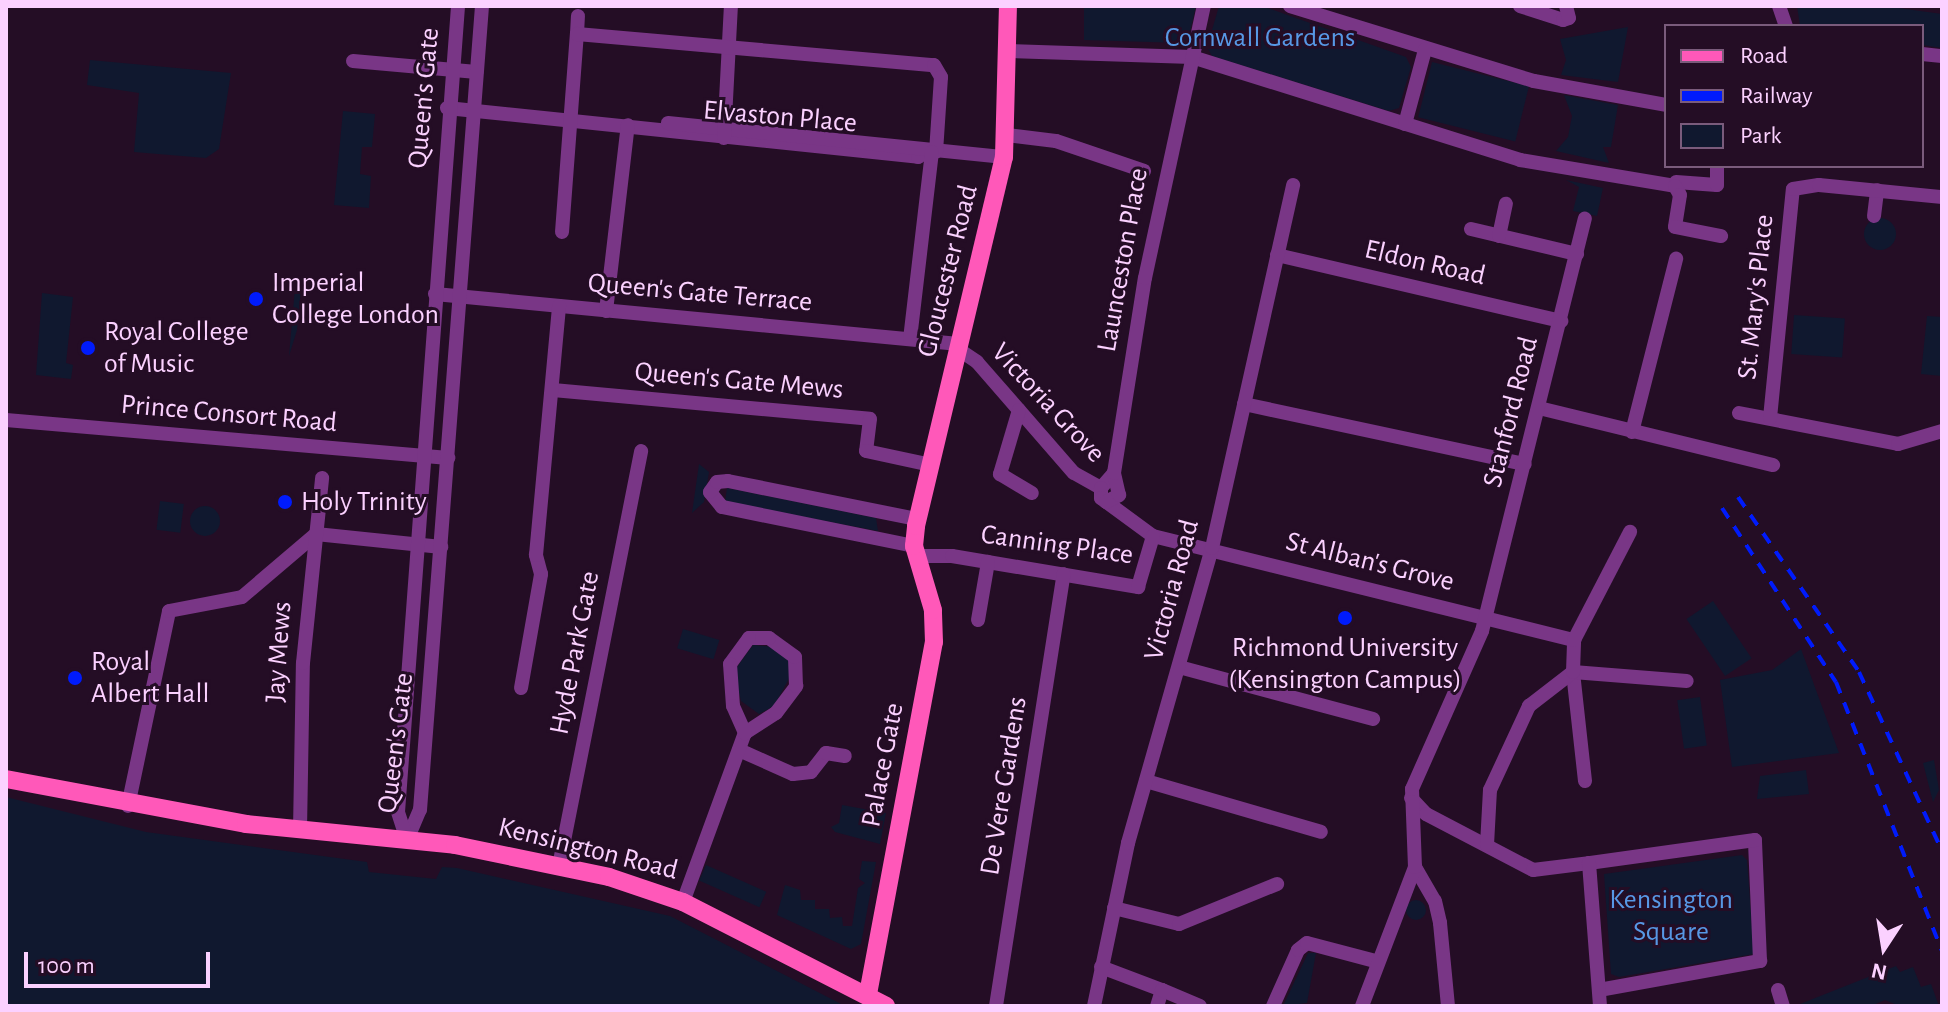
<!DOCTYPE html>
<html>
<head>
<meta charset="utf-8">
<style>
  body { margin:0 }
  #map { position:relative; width:1948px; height:1012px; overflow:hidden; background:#240d25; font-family:"Alegreya Sans",sans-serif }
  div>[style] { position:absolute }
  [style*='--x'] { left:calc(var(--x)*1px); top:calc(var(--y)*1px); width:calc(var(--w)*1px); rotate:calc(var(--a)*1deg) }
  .green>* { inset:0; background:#10182f; transform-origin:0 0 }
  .round { border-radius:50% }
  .minor>* { height:14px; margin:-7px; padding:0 7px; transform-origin:7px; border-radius:7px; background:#793686 }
  .major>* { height:18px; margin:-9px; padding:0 9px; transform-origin:9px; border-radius:9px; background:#ff58b9 }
  .rail>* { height:4px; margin-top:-2px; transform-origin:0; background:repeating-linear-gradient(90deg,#001bfc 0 12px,transparent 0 22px) }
  .dots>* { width:22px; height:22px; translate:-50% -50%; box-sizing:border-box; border:4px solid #240d25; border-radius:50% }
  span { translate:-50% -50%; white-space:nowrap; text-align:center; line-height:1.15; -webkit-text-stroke:6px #240d25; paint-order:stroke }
  .park-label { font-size:28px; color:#5798e5 }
  .street-label { font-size:28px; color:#fbd1ff }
  .poi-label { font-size:28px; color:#fbd1ff }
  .left { translate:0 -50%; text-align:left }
  .frame { position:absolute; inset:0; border:8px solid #fbd1ff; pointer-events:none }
  .legend { position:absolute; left:1664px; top:24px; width:260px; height:144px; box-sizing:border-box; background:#240d25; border:2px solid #7a5b7c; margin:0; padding:10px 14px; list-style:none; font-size:24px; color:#fbd1ff }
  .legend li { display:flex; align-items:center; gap:16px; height:40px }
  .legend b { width:40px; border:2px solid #7a5b7c }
  .north { position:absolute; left:1844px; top:908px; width:80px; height:80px; -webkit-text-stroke:6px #240d25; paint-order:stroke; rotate:192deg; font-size:22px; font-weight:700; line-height:32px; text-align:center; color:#fbd1ff }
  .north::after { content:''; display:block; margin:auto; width:28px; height:36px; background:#fbd1ff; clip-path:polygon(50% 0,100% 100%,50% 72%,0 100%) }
  .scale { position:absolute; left:24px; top:952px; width:186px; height:36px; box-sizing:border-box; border:4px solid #fbd1ff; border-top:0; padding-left:10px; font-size:24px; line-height:28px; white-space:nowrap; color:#fbd1ff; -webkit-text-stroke:6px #240d25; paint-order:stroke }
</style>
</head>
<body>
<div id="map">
  <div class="green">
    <div style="clip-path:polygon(1084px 6px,1196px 6px,1188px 40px,1182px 43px,1084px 40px)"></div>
    <div style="clip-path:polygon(1219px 6px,1262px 6px,1406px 57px,1411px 67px,1399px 108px,1389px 111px,1212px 56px,1207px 47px)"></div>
    <div style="clip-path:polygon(1797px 6px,1884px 6px,1942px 14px,1942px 48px,1922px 45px,1922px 26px,1800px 26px)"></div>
    <div style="clip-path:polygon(1628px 27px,1618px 82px,1561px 75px,1566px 60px,1560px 39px)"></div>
    <div style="clip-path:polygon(90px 60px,231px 73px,219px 149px,206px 158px,134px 152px,139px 93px,87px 85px)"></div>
    <div style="left:1432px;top:62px;width:100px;height:57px;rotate:14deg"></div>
    <div style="clip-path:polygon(1564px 95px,1618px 105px,1611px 147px,1603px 147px,1609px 163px,1556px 151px,1568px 137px,1572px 116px)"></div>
    <div style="clip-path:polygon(343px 111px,375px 114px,372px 147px,362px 147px,360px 174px,371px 176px,369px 208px,334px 205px)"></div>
    <div style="clip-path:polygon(1566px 180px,1603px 188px,1597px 216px,1573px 211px,1579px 187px)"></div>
    <div class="round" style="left:1864px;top:218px;width:32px;height:32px"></div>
    <div style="clip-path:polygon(295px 288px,301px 289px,297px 330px,289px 356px)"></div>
    <div style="clip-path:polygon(42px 293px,73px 297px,66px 363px,73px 365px,71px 379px,36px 375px)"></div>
    <div style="left:1794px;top:315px;width:51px;height:39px;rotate:4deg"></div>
    <div style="clip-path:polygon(1927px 316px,1942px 317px,1942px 376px,1921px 374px)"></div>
    <div style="clip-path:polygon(699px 464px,709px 472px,704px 502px,692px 513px)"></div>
    <div style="clip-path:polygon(727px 488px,876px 518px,878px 531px,725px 502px)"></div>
    <div style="left:160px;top:501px;width:24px;height:29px;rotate:7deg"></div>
    <div class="round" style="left:190px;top:506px;width:30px;height:30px"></div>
    <div style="left:1713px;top:601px;width:69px;height:32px;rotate:56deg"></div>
    <div style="left:683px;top:629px;width:38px;height:20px;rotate:17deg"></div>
    <div style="clip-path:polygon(753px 645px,774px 647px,788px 657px,791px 675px,774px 706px,759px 714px,741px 701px,734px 671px)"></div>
    <div style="clip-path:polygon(1801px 649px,1839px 753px,1732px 767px,1720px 680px,1772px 670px)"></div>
    <div style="left:1700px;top:697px;width:49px;height:23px;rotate:82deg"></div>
    <div style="clip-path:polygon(1934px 760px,1939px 790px,1933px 802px,1923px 763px)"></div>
    <div style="clip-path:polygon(1806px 770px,1809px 794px,1757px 799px,1760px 776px)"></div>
    <div style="clip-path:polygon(6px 797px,146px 832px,367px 862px,369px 872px,436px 879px,442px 867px,457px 868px,670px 916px,845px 1006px,6px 1006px)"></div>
    <div style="clip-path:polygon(842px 805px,886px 813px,880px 844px,835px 832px,831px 827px,839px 823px)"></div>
    <div style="clip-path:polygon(1742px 855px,1747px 860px,1754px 954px,1619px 977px,1611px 974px,1604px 874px)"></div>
    <div style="clip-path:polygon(862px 861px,876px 862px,861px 944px,851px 949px,777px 915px,785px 885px,800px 890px,801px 900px,815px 900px,815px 909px,829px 909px,830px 918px,842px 917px,843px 926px,852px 926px,858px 888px,865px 883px,859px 879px)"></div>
    <div style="left:706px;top:865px;width:66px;height:17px;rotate:24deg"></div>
    <div class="round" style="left:1406px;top:900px;width:20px;height:20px"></div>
    <div style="clip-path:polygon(1308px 953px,1316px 953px,1307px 1003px,1283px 1006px)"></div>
    <div style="clip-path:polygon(1896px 966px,1900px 972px,1913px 967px,1921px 987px,1931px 984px,1939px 1006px,1897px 1005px,1885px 1000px,1871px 1006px,1795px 1006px)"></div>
  </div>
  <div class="minor">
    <div style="--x:1290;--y:6;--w:255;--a:17.1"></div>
    <div style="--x:1534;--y:81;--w:134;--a:10.3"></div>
    <div style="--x:1520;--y:6;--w:45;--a:18"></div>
    <div style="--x:1563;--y:20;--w:6;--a:-18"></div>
    <div style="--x:1569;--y:18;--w:12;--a:-104"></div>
    <div style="--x:1779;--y:6;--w:21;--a:71"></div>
    <div style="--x:577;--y:34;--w:18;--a:-87"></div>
    <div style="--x:1008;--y:51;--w:184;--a:1.9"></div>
    <div style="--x:1192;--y:57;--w:344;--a:17.4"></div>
    <div style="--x:1520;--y:160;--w:157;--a:9.5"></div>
    <div style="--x:1922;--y:54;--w:20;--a:6"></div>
    <div style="--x:353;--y:61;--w:124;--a:5.1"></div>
    <div style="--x:447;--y:108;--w:474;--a:5.9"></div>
    <div style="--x:918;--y:157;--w:11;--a:-34"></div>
    <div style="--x:668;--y:123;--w:338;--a:5.8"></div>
    <div style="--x:1405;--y:124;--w:77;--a:-74.9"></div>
    <div style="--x:1007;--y:135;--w:49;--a:7"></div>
    <div style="--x:1056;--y:141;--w:93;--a:18.8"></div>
    <div style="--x:724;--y:138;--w:132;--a:-87"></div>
    <div style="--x:1676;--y:182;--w:41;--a:4.2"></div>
    <div style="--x:1717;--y:185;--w:19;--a:-90"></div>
    <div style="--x:1675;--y:186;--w:10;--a:61"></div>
    <div style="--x:1680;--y:195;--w:32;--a:99"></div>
    <div style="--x:1675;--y:227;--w:47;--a:11.1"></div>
    <div style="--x:1874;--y:216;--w:26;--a:-83"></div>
    <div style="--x:1471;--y:229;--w:109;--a:13.3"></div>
    <div style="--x:562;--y:232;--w:199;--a:-85.7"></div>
    <div style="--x:577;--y:34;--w:358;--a:5"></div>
    <div style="--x:934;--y:65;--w:14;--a:60"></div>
    <div style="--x:941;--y:77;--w:75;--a:93.8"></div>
    <div style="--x:1499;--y:236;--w:33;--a:-78"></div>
    <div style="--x:1277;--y:255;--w:292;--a:13.1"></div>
    <div style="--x:435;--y:294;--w:526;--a:5.45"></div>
    <div style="--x:606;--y:311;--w:187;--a:-83.3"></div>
    <div style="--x:910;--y:339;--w:188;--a:-83.3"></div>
    <div style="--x:958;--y:349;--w:23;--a:34"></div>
    <div style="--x:977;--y:362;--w:147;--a:48.9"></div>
    <div style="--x:1074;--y:473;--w:31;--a:29"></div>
    <div style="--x:553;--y:390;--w:318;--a:5.2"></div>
    <div style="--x:870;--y:419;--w:32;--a:97"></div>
    <div style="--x:866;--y:451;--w:66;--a:12.2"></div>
    <div style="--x:1244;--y:404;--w:287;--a:12.1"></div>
    <div style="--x:1539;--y:408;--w:241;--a:13.7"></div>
    <div style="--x:1019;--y:410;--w:67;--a:106.5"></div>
    <div style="--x:1000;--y:474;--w:37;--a:31"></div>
    <div style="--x:1739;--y:413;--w:162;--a:11"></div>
    <div style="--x:1898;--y:444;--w:46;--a:-16.5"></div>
    <div style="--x:1770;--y:418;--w:230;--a:-84.3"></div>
    <div style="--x:1793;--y:189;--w:26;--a:-9"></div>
    <div style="--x:1819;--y:185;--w:124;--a:5.6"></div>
    <div style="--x:6;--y:420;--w:444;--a:4.9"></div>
    <div style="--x:1632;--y:432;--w:179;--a:-75.7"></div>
    <div style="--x:1114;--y:473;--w:20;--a:131"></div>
    <div style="--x:1101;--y:488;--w:10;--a:90"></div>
    <div style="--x:1101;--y:498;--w:64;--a:36.2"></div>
    <div style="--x:1153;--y:536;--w:434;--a:13.9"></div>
    <div style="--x:1106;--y:502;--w:15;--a:-28"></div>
    <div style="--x:1119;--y:495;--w:23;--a:-103"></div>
    <div style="--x:1114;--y:473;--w:197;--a:-81"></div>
    <div style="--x:1145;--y:278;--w:278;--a:-77.8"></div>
    <div style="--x:316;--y:534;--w:126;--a:5.9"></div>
    <div style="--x:914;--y:546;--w:196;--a:-168.5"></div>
    <div style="--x:722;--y:507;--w:19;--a:-129"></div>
    <div style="--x:710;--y:492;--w:12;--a:-55"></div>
    <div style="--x:717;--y:482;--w:11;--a:-5"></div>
    <div style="--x:728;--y:481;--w:193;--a:11.4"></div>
    <div style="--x:916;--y:556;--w:36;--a:0"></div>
    <div style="--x:952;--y:556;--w:189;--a:9.5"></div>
    <div style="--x:1138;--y:587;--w:53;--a:-73.6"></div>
    <div style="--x:978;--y:620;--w:59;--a:-80.2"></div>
    <div style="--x:1179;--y:667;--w:201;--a:15"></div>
    <div style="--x:521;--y:688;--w:116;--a:-80"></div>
    <div style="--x:541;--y:574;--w:20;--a:-105"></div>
    <div style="--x:536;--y:555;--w:250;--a:-84.7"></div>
    <div style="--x:739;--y:750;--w:59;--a:24"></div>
    <div style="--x:793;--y:774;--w:18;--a:-6"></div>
    <div style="--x:811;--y:772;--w:24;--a:-52"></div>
    <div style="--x:826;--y:753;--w:19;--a:9"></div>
    <div style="--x:1146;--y:781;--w:182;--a:16.2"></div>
    <div style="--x:1585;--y:781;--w:110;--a:-96.3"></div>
    <div style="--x:1573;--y:672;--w:114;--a:4.5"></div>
    <div style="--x:1411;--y:798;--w:22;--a:47"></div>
    <div style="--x:1426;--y:814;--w:121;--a:27.6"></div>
    <div style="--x:1533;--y:870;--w:56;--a:-7.1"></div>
    <div style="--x:128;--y:806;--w:199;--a:-78.1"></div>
    <div style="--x:169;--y:611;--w:74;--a:-10.9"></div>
    <div style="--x:242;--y:597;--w:97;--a:-40.4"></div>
    <div style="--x:300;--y:830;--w:167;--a:-89"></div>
    <div style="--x:303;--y:663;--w:186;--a:-84.1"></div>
    <div style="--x:407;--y:840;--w:33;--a:-67"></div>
    <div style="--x:420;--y:810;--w:806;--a:-85.59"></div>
    <div style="--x:407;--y:840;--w:29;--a:-108"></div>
    <div style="--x:398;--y:812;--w:808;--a:-85.74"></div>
    <div style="--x:1487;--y:845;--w:55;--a:-86.9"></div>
    <div style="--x:1490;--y:790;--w:93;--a:-65.1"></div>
    <div style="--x:1529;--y:706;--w:56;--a:-37.7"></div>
    <div style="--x:1573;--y:672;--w:32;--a:-88"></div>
    <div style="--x:1574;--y:640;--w:122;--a:-62.6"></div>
    <div style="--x:559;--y:866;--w:423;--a:-78.8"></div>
    <div style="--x:1415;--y:867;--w:39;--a:60"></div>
    <div style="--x:1435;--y:901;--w:23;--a:77"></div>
    <div style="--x:1440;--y:923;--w:83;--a:84.5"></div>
    <div style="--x:683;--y:902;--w:180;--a:-69.9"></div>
    <div style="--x:745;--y:733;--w:37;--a:-33"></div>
    <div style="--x:776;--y:713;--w:34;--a:-53"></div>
    <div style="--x:796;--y:686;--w:29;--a:-92"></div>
    <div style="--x:795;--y:657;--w:32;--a:-144"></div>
    <div style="--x:769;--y:638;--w:20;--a:180"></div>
    <div style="--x:749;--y:638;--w:32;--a:126"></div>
    <div style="--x:730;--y:664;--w:42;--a:85.9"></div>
    <div style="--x:733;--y:706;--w:30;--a:66"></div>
    <div style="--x:1114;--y:908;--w:67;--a:13.8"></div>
    <div style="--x:1179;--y:924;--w:106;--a:-22.2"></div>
    <div style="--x:1101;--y:967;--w:65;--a:20.7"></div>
    <div style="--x:1162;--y:990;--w:17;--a:107"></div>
    <div style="--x:1162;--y:990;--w:41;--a:22.8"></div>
    <div style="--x:1599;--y:990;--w:164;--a:-10.2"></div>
    <div style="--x:1760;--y:961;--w:121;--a:-92.4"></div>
    <div style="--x:1755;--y:840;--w:168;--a:172.1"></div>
    <div style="--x:1589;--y:863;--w:143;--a:85.6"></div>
    <div style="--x:1778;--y:990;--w:17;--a:73"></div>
    <div style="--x:996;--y:1006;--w:437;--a:-81.1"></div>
    <div style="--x:1094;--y:1006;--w:167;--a:-78.2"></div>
    <div style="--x:1128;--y:843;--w:307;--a:-74.1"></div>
    <div style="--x:1212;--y:548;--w:372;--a:-77.4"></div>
    <div style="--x:1273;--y:1006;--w:61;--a:-65.9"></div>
    <div style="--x:1298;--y:950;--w:11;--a:-38"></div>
    <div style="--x:1307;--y:943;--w:70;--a:14.8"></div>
    <div style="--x:1362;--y:1006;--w:149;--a:-69.1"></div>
    <div style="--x:1415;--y:867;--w:78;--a:-92.2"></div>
    <div style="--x:1412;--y:789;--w:173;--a:-66.1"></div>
    <div style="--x:1482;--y:631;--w:425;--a:-76"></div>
  </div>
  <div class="major">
    <div style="--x:6;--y:779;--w:244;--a:10.6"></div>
    <div style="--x:246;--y:824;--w:210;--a:5.7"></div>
    <div style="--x:455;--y:845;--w:157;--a:11.7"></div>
    <div style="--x:609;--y:877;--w:78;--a:18.7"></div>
    <div style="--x:683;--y:902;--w:228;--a:27.1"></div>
    <div style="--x:868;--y:994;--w:358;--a:-79.4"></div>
    <div style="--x:934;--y:642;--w:32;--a:-92"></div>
    <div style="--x:933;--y:610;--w:67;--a:-106.5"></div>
    <div style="--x:914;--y:546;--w:20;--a:-84"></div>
    <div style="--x:916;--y:526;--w:379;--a:-76.6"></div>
    <div style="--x:1004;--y:157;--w:151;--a:-88.5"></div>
  </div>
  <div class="rail">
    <div style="--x:1738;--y:497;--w:213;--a:55.3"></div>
    <div style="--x:1859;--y:672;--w:197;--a:65.1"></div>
    <div style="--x:1722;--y:508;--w:208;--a:56.8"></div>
    <div style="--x:1836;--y:682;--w:289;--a:68.5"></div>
  </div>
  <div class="dots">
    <div style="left:256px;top:299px;background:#001bfc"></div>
    <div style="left:88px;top:348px;background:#001bfc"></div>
    <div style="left:285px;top:502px;background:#001bfc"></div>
    <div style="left:1345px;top:618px;background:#001bfc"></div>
    <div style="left:75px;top:678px;background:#001bfc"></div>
  </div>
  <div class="park-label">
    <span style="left:1260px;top:38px">Cornwall Gardens</span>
    <span style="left:1671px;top:916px">Kensington<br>Square</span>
  </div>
  <div class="street-label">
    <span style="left:424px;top:98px;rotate:-85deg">Queen's Gate</span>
    <span style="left:780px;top:117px;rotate:5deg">Elvaston Place</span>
    <span style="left:1123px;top:260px;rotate:-80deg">Launceston Place</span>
    <span style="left:1425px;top:263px;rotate:13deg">Eldon Road</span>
    <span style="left:948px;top:271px;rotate:-76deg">Gloucester Road</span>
    <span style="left:700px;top:293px;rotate:5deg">Queen's Gate Terrace</span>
    <span style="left:1756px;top:297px;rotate:-84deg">St. Mary's Place</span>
    <span style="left:739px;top:381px;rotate:5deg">Queen's Gate Mews</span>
    <span style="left:1048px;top:403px;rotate:47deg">Victoria Grove</span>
    <span style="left:1511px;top:412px;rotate:-76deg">Stanford Road</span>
    <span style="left:229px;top:414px;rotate:5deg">Prince Consort Road</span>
    <span style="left:1057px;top:545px;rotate:8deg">Canning Place</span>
    <span style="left:1370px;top:562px;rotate:14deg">St Alban's Grove</span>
    <span style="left:1172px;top:590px;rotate:-75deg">Victoria Road</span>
    <span style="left:279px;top:652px;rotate:-86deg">Jay Mews</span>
    <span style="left:575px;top:653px;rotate:-79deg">Hyde Park Gate</span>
    <span style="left:396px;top:743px;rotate:-83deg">Queen's Gate</span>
    <span style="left:883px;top:765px;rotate:-79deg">Palace Gate</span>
    <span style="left:1004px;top:786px;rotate:-81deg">De Vere Gardens</span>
    <span style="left:588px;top:849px;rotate:14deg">Kensington Road</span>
  </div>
  <div class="poi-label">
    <span class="left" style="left:272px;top:299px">Imperial<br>College London</span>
    <span class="left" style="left:104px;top:348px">Royal College<br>of Music</span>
    <span class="left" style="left:301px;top:502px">Holy Trinity</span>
    <span style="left:1345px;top:664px">Richmond University<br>(Kensington Campus)</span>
    <span class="left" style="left:91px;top:678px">Royal<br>Albert Hall</span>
  </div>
  <div class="frame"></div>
  <ul class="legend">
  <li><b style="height:10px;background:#ff58b9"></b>Road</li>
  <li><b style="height:10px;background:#001bfc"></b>Railway</li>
  <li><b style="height:22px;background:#10182f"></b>Park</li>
  </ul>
  <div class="north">N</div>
  <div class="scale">100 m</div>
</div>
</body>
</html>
